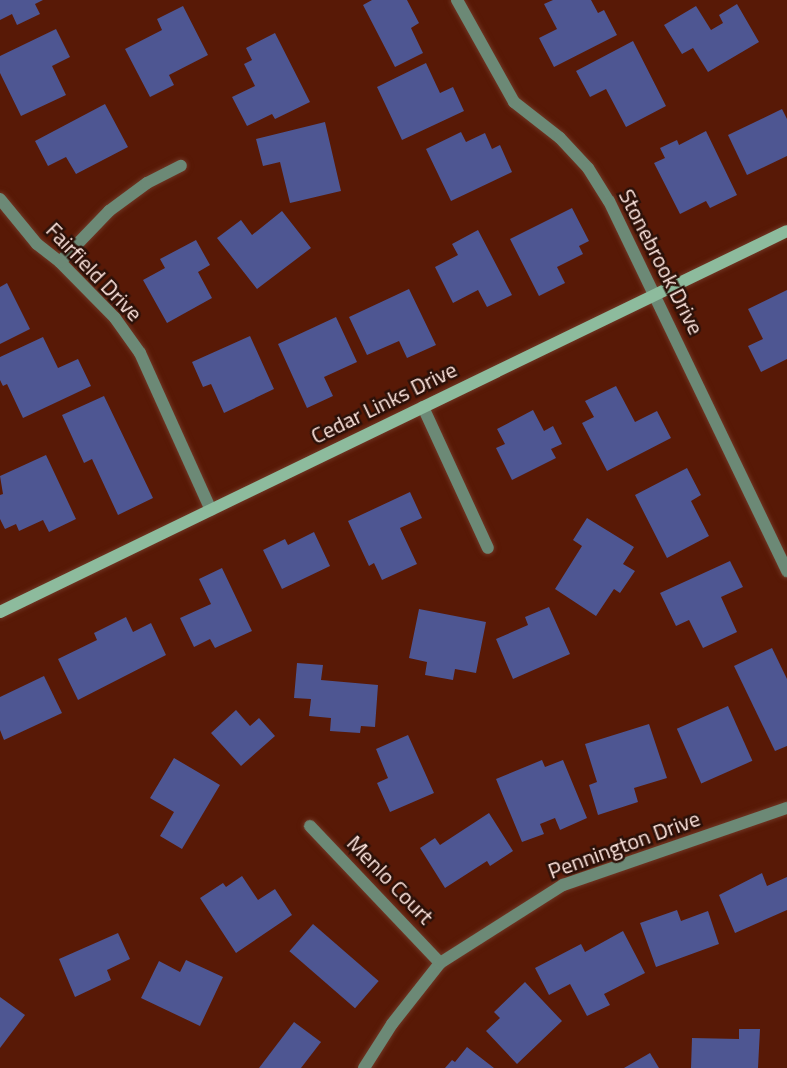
<!DOCTYPE html>
<html>
<head>
<meta charset="utf-8">
<style>
  body { margin:0 }
  #map { position:relative; width:787px; height:1068px; overflow:hidden; background:#581906; font-family:"Titillium Web",sans-serif }
  div>[style] { position:absolute }
  [style*='--x'] { left:calc(var(--x)*1px); top:calc(var(--y)*1px); width:calc(var(--w)*1px); rotate:calc(var(--a)*1deg) }
  .building>* { inset:0; background:#4e5692; transform-origin:0 0 }
  .roads { filter:drop-shadow(0 0 2px #6f3624) drop-shadow(0 0 2px #6f3624) }
  .street>* { height:12px; margin:-6px; padding:0 6px; transform-origin:6px; border-radius:6px; background:#6c8976 }
  .secondary>* { height:12px; margin:-6px; padding:0 6px; transform-origin:6px; border-radius:6px; background:#8dbb9d }
  span { translate:-50% -50%; white-space:nowrap; text-align:center; line-height:1.15; -webkit-text-stroke:5px #2b1008; paint-order:stroke }
  .street-label { font-size:22px; color:#ffe6df }
</style>
</head>
<body>
<div id="map">
  <div class="building">
    <div style="clip-path:polygon(0 0,43px 0,35px 4px,40px 14px,17px 25px,12px 14px,0 20px)"></div>
    <div style="clip-path:polygon(372px 0,407px 0,419px 23px,411px 28px,423px 53px,395px 67px,363px 5px)"></div>
    <div style="clip-path:polygon(553px 0,591px 0,598px 13px,604px 10px,617px 35px,554px 67px,539px 38px,557px 29px,544px 4px)"></div>
    <div style="clip-path:polygon(737px 4px,759px 42px,708px 72px,693px 48px,682px 54px,664px 25px,696px 6px,711px 30px,723px 23px,719px 15px)"></div>
    <div style="clip-path:polygon(183px 6px,208px 55px,169px 75px,174px 85px,150px 97px,125px 49px,162px 30px,157px 19px)"></div>
    <div style="clip-path:polygon(56px 29px,70px 57px,52px 66px,66px 95px,21px 116px,0 73px,0 56px)"></div>
    <div style="clip-path:polygon(275px 33px,310px 102px,275px 119px,272px 114px,247px 126px,232px 97px,255px 86px,244px 64px,252px 60px,246px 48px)"></div>
    <div style="clip-path:polygon(633px 41px,666px 106px,626px 127px,606px 89px,590px 97px,576px 71px)"></div>
    <div style="clip-path:polygon(426px 63px,440px 93px,453px 87px,464px 111px,402px 140px,377px 87px)"></div>
    <div style="clip-path:polygon(105px 104px,128px 147px,76px 174px,66px 157px,48px 166px,35px 141px)"></div>
    <div style="clip-path:polygon(782px 109px,787px 119px,787px 156px,747px 175px,728px 135px)"></div>
    <div style="clip-path:polygon(325px 122px,341px 191px,290px 203px,280px 162px,263px 166px,256px 139px)"></div>
    <div style="clip-path:polygon(706px 131px,737px 195px,710px 208px,706px 201px,680px 214px,654px 163px,665px 158px,660px 148px,677px 140px,679px 145px)"></div>
    <div style="clip-path:polygon(461px 132px,466px 142px,485px 133px,492px 149px,500px 145px,512px 172px,451px 201px,426px 149px)"></div>
    <div style="clip-path:polygon(572px 208px,589px 241px,579px 246px,583px 254px,557px 267px,565px 283px,539px 296px,510px 239px)"></div>
    <div style="clip-path:polygon(282px 211px,311px 248px,257px 289px,217px 238px,241px 220px,252px 235px)"></div>
    <div style="clip-path:polygon(478px 230px,512px 295px,487px 307px,478px 290px,453px 303px,435px 267px,458px 255px,452px 244px)"></div>
    <div style="clip-path:polygon(196px 240px,210px 265px,198px 272px,212px 298px,167px 323px,143px 280px,165px 268px,160px 259px)"></div>
    <div style="clip-path:polygon(7px 283px,30px 329px,0 344px,0 287px)"></div>
    <div style="clip-path:polygon(409px 289px,436px 345px,407px 358px,399px 341px,367px 355px,349px 317px)"></div>
    <div style="clip-path:polygon(787px 290px,787px 359px,761px 372px,748px 346px,763px 339px,748px 309px)"></div>
    <div style="clip-path:polygon(336px 317px,357px 362px,324px 377px,333px 396px,307px 408px,278px 344px)"></div>
    <div style="clip-path:polygon(250px 336px,274px 389px,224px 413px,211px 384px,203px 387px,192px 362px)"></div>
    <div style="clip-path:polygon(43px 337px,58px 368px,78px 359px,91px 386px,23px 418px,7px 384px,3px 386px,0 380px,0 357px)"></div>
    <div style="clip-path:polygon(616px 386px,635px 422px,657px 411px,671px 438px,607px 471px,582px 423px,594px 417px,585px 401px)"></div>
    <div style="clip-path:polygon(104px 396px,153px 498px,118px 515px,92px 459px,84px 463px,62px 415px)"></div>
    <div style="clip-path:polygon(533px 410px,544px 431px,553px 426px,562px 444px,551px 449px,556px 458px,512px 480px,496px 448px,505px 444px,497px 429px)"></div>
    <div style="clip-path:polygon(46px 455px,76px 519px,49px 532px,43px 520px,19px 531px,16px 524px,5px 529px,0 519px,0 495px,3px 494px,0 476px)"></div>
    <div style="clip-path:polygon(687px 468px,701px 495px,691px 501px,709px 536px,667px 558px,635px 495px)"></div>
    <div style="clip-path:polygon(410px 492px,422px 518px,400px 528px,417px 564px,382px 580px,374px 563px,369px 566px,348px 521px)"></div>
    <div style="clip-path:polygon(587px 518px,634px 547px,623px 564px,635px 571px,620px 593px,614px 589px,596px 616px,555px 589px,582px 546px,573px 540px)"></div>
    <div style="clip-path:polygon(314px 532px,330px 566px,282px 589px,263px 550px,285px 539px,288px 545px)"></div>
    <div style="clip-path:polygon(730px 561px,743px 587px,721px 597px,737px 632px,703px 648px,689px 620px,676px 626px,660px 593px)"></div>
    <div style="clip-path:polygon(222px 568px,252px 631px,215px 648px,210px 639px,194px 647px,180px 618px,211px 604px,199px 579px)"></div>
    <div style="clip-path:polygon(549px 607px,570px 654px,513px 679px,496px 639px,528px 625px,525px 617px)"></div>
    <div style="clip-path:polygon(419px 609px,486px 622px,476px 673px,455px 669px,453px 680px,425px 675px,427px 662px,409px 658px)"></div>
    <div style="clip-path:polygon(126px 617px,133px 632px,151px 623px,166px 655px,78px 700px,58px 659px,97px 640px,94px 633px)"></div>
    <div style="clip-path:polygon(772px 648px,787px 679px,787px 746px,775px 751px,734px 666px)"></div>
    <div style="clip-path:polygon(297px 663px,323px 665px,321px 680px,378px 685px,375px 727px,361px 726px,360px 733px,330px 731px,331px 718px,309px 716px,311px 699px,294px 698px)"></div>
    <div style="clip-path:polygon(44px 676px,62px 713px,4px 740px,0 730px,0 697px)"></div>
    <div style="left:728px;top:706px;width:60px;height:56px;rotate:66deg"></div>
    <div style="clip-path:polygon(236px 710px,250px 726px,259px 718px,275px 736px,241px 766px,211px 733px)"></div>
    <div style="clip-path:polygon(649px 724px,667px 778px,634px 788px,638px 802px,598px 815px,589px 785px,597px 782px,585px 744px)"></div>
    <div style="clip-path:polygon(408px 735px,434px 793px,390px 812px,377px 783px,388px 778px,376px 749px)"></div>
    <div style="clip-path:polygon(174px 758px,220px 785px,182px 849px,160px 836px,174px 812px,150px 798px)"></div>
    <div style="clip-path:polygon(542px 760px,545px 767px,563px 760px,587px 818px,560px 830px,555px 818px,540px 824px,544px 834px,522px 842px,496px 779px)"></div>
    <div style="clip-path:polygon(489px 813px,513px 851px,490px 866px,487px 861px,445px 888px,420px 848px,435px 838px,440px 845px)"></div>
    <div style="clip-path:polygon(762px 873px,767px 886px,787px 877px,787px 910px,735px 933px,719px 895px)"></div>
    <div style="clip-path:polygon(242px 876px,258px 900px,275px 889px,292px 915px,236px 953px,200px 898px,223px 883px,226px 887px)"></div>
    <div style="clip-path:polygon(677px 910px,681px 921px,708px 911px,719px 944px,656px 967px,640px 923px)"></div>
    <div style="left:313px;top:924px;width:87px;height:36px;rotate:41deg"></div>
    <div style="clip-path:polygon(623px 931px,645px 973px,604px 994px,610px 1005px,587px 1016px,570px 984px,549px 995px,535px 968px,581px 944px,585px 952px)"></div>
    <div style="clip-path:polygon(118px 933px,130px 959px,107px 970px,111px 980px,75px 997px,59px 959px)"></div>
    <div style="clip-path:polygon(186px 960px,223px 977px,200px 1026px,141px 998px,159px 961px,180px 972px)"></div>
    <div style="clip-path:polygon(525px 982px,562px 1021px,517px 1064px,486px 1031px,500px 1018px,494px 1012px)"></div>
    <div style="clip-path:polygon(0 997px,25px 1015px,0 1048px)"></div>
    <div style="clip-path:polygon(294px 1022px,321px 1042px,301px 1068px,259px 1068px)"></div>
    <div style="clip-path:polygon(739px 1029px,760px 1029px,758px 1068px,691px 1068px,692px 1038px,739px 1039px)"></div>
    <div style="clip-path:polygon(467px 1047px,494px 1068px,445px 1068px,452px 1060px,455px 1062px)"></div>
    <div style="clip-path:polygon(650px 1053px,659px 1068px,624px 1068px)"></div>
  </div>
  <div class="roads">
    <div class="street">
      <div style="--x:457;--y:0;--w:117;--a:60.8"></div>
      <div style="--x:514;--y:102;--w:58;--a:38"></div>
      <div style="--x:560;--y:138;--w:41;--a:47"></div>
      <div style="--x:588;--y:168;--w:39;--a:58"></div>
      <div style="--x:609;--y:201;--w:411;--a:64.3"></div>
      <div style="--x:0;--y:199;--w:58;--a:50.6"></div>
      <div style="--x:37;--y:244;--w:29;--a:38"></div>
      <div style="--x:60;--y:262;--w:78;--a:45.5"></div>
      <div style="--x:115;--y:318;--w:43;--a:54.5"></div>
      <div style="--x:140;--y:353;--w:172;--a:65.7"></div>
      <div style="--x:60;--y:262;--w:71;--a:-46.1"></div>
      <div style="--x:109;--y:211;--w:47;--a:-36.4"></div>
      <div style="--x:147;--y:183;--w:38;--a:-27"></div>
      <div style="--x:423;--y:407;--w:155;--a:65.3"></div>
      <div style="--x:310;--y:826;--w:189;--a:46.5"></div>
      <div style="--x:364;--y:1068;--w:52;--a:-57.5"></div>
      <div style="--x:392;--y:1024;--w:78;--a:-51.8"></div>
      <div style="--x:440;--y:963;--w:146;--a:-32.4"></div>
      <div style="--x:563;--y:885;--w:237;--a:-19"></div>
    </div>
    <div class="secondary">
      <div style="--x:0;--y:612;--w:874;--a:-25.83"></div>
    </div>
  </div>
  <div class="street-label">
    <span style="left:661px;top:262px;rotate:63deg">Stonebrook Drive</span>
    <span style="left:94px;top:272px;rotate:46deg">Fairfield Drive</span>
    <span style="left:384px;top:403px;rotate:-26deg">Cedar Links Drive</span>
    <span style="left:624px;top:845px;rotate:-20deg">Pennington Drive</span>
    <span style="left:390px;top:880px;rotate:46deg">Menlo Court</span>
  </div>
</div>
</body>
</html>
